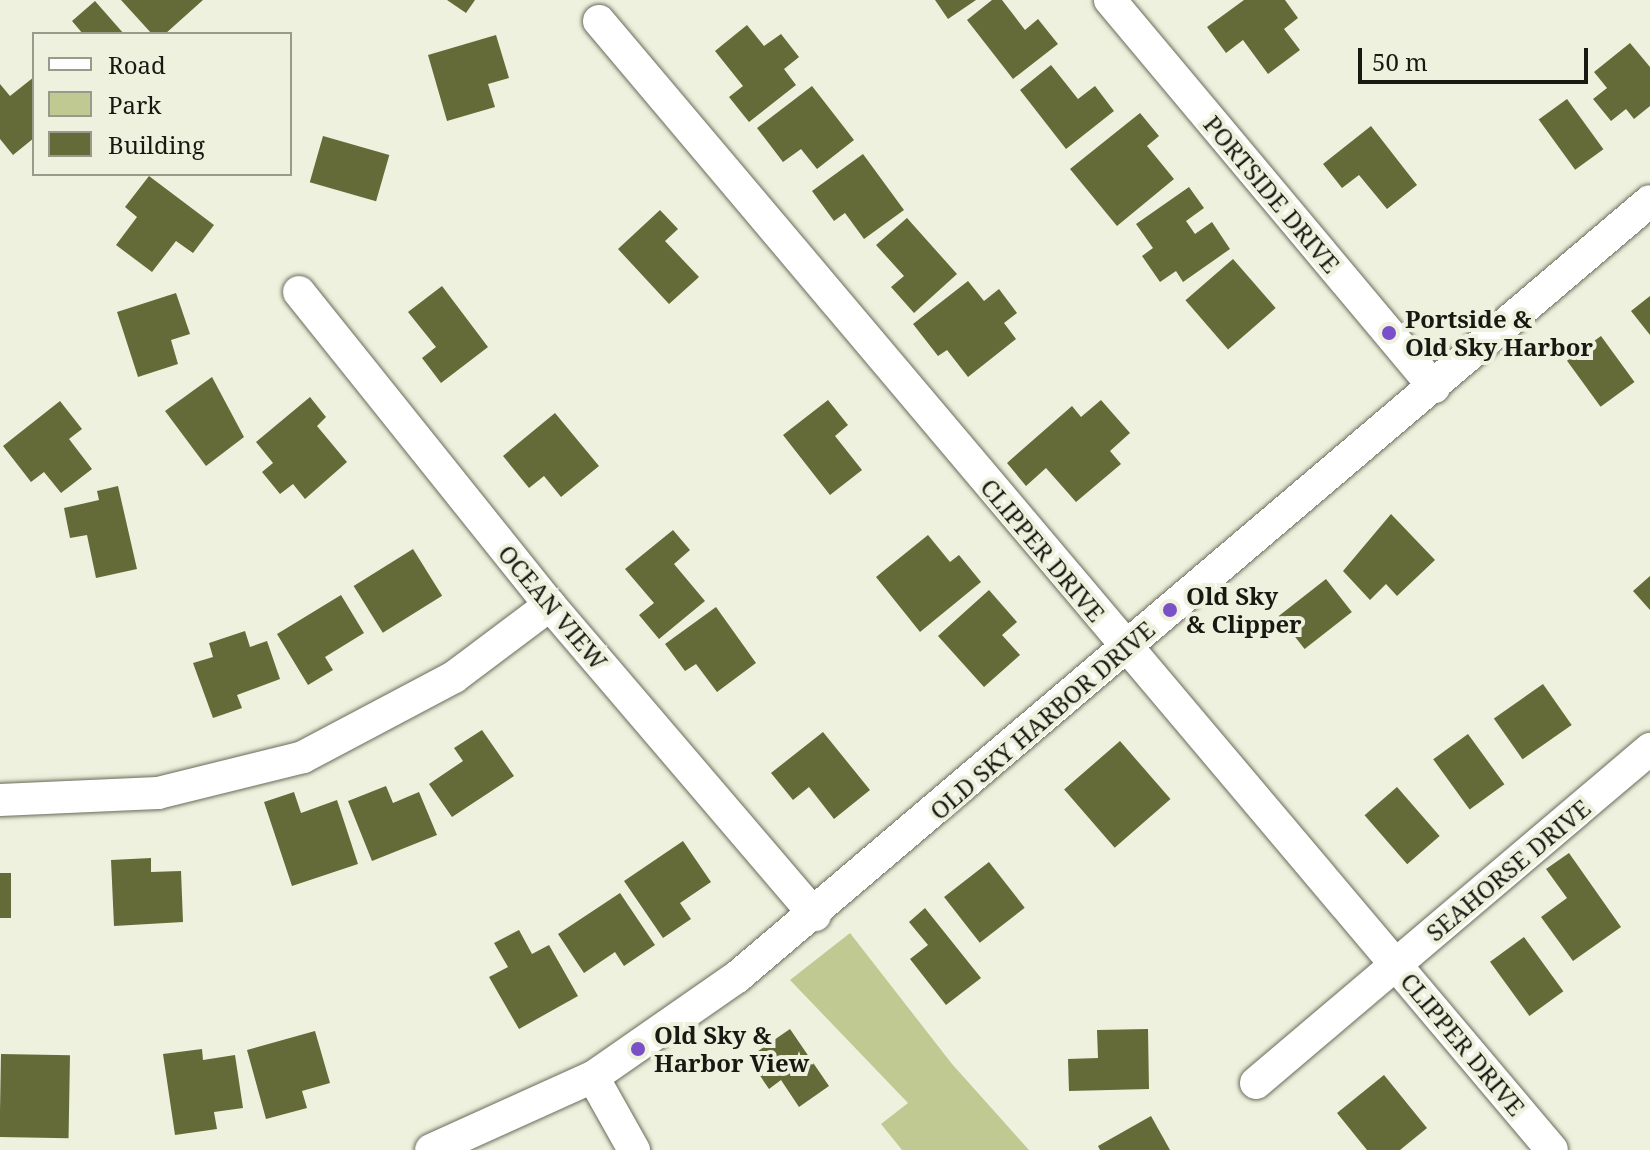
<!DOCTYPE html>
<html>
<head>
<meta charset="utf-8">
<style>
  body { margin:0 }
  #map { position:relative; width:1650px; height:1150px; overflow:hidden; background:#eef1dd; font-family:"Noto Serif",serif }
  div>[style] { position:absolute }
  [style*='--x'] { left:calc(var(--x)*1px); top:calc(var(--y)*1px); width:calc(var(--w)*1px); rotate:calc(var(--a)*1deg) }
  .green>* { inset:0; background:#c0c992 }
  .building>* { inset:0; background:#646b38; transform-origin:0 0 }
  .roads { filter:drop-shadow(0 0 2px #696c5b) drop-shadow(0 0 2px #696c5b) }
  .minor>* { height:32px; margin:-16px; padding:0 16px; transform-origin:16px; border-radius:16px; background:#fff }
  .dots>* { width:22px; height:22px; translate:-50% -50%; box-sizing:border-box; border:4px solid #eef1dd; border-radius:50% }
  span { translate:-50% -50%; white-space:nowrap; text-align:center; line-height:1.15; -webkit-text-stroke:8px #eef1dd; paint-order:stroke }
  .street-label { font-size:24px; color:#181912 }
  .poi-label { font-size:24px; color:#181912; font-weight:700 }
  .left { translate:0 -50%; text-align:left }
  .legend { position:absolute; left:32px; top:32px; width:260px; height:144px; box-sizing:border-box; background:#eef1dd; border:2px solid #989b8c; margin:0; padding:10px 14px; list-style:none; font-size:24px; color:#181912 }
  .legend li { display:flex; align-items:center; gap:16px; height:40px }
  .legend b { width:40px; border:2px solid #989b8c }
  .scale { position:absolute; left:1358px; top:48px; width:230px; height:36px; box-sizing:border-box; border:4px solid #181912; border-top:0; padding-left:10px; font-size:24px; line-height:28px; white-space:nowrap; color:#181912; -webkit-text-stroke:6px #eef1dd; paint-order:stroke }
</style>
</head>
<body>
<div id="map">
  <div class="green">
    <div style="clip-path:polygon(850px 933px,952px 1064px,1029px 1150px,902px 1150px,881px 1124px,908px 1103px,790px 980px)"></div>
  </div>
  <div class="building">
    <div style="clip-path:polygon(121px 0,203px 0,165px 34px,152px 34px)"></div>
    <div style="clip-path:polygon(447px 0,475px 0,466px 13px)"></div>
    <div style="clip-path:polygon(935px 0,976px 0,948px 19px)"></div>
    <div style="clip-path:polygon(992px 0,1002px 0,1025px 30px,1038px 19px,1058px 44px,1013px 79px,967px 20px)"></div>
    <div style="clip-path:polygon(1244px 0,1285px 0,1298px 18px,1284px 29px,1300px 50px,1268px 74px,1243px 40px,1226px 53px,1207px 27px)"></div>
    <div style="clip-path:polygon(95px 1px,124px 34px,83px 34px,72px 21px)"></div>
    <div style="clip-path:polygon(747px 25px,764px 46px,781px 34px,799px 57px,784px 69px,796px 85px,749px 122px,729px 97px,743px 86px,715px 51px)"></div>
    <div style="clip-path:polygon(496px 35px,509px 78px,488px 84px,495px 107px,447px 121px,428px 55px)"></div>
    <div style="clip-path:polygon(1630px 43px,1650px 67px,1650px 106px,1634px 119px,1626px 109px,1611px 121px,1593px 99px,1607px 88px,1594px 72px)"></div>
    <div style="clip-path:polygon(1051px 65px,1078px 99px,1095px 86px,1114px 111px,1066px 149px,1020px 90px)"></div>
    <div style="clip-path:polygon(34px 77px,34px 138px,13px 155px,0 139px,0 84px,10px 96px)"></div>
    <div style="clip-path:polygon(812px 86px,854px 140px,817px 169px,801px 149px,783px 162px,757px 128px)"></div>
    <div style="left:1567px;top:99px;width:62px;height:35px;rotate:54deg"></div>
    <div style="clip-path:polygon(1140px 113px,1159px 136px,1147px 146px,1174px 179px,1117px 226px,1070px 169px)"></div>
    <div style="clip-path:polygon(1371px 126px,1417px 185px,1387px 209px,1359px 175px,1342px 188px,1323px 164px)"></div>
    <div style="left:323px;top:136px;width:69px;height:48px;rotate:16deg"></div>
    <div style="clip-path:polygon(863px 154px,904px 210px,864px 239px,845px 213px,834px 221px,812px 191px)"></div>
    <div style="clip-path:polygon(149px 176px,214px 225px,193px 253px,176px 241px,152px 272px,116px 245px,137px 217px,125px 207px)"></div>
    <div style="clip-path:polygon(1189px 187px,1204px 208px,1186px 221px,1195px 234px,1212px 222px,1230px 249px,1183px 282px,1176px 271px,1160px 282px,1142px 256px,1153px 248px,1136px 224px)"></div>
    <div style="clip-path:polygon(660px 210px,678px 229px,665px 241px,699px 277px,669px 304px,618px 249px)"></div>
    <div style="clip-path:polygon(907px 218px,957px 274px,914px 313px,891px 287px,904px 276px,876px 245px)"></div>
    <div style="left:1233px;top:259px;width:65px;height:63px;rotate:49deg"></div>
    <div style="clip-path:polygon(968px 281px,984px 301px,999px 289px,1017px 313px,1004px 323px,1016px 339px,968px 377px,947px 350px,938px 356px,913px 324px)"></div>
    <div style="clip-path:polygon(442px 286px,488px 347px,441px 383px,422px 358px,436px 347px,408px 312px)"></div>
    <div style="clip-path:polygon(176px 293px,190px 334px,171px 340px,178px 364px,138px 377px,117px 312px)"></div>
    <div style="clip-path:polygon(1650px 296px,1650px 335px,1631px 311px)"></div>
    <div style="left:1601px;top:336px;width:57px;height:42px;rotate:54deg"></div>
    <div style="clip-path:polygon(212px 377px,244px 437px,206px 466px,165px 411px)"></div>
    <div style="clip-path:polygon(310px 397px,326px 417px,317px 426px,347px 462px,305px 499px,293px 484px,280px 494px,262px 472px,273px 463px,256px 442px)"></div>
    <div style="clip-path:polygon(828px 400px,848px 425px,835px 436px,862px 470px,830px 495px,783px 435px)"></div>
    <div style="clip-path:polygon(1101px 400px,1130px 433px,1110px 451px,1121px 464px,1076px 502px,1046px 468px,1026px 486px,1007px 463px,1072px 406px,1081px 417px)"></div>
    <div style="clip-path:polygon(60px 401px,82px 429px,69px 439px,92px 469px,61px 493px,44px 472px,31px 482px,3px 446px)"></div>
    <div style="clip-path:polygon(555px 413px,599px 466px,561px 497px,544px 476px,529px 488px,503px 456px)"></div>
    <div style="clip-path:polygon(118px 486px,137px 569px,96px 578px,87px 535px,70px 538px,64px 508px,99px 500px,97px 491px)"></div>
    <div style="clip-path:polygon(1391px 514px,1435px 560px,1397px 596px,1386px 584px,1370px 600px,1343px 571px)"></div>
    <div style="clip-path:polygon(673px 530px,690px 550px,674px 564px,705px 601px,659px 639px,639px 615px,654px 603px,625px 569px)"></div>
    <div style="clip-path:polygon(928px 535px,950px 562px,959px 555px,981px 582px,920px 632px,876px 577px)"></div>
    <div style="left:413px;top:549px;width:55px;height:70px;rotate:58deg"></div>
    <div style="clip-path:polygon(1650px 576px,1650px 610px,1633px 591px)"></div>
    <div style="left:1326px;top:579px;width:42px;height:60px;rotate:52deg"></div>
    <div style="clip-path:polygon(989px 590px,1017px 622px,1002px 635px,1020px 655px,984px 687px,938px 636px)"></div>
    <div style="clip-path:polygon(341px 595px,364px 633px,325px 657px,333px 670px,308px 685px,277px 634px)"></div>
    <div style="clip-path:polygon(716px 607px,756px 663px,717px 692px,696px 664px,685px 671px,665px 644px)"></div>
    <div style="clip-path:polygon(245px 631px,250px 647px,267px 641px,280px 679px,237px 695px,242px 708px,213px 718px,193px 663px,213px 657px,209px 643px)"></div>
    <div style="left:1543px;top:684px;width:50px;height:60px;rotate:55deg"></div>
    <div style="clip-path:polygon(482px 730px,514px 776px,452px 817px,429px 784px,463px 761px,454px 748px)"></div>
    <div style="clip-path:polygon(823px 732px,870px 790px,834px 819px,809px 787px,793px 800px,771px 773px)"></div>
    <div style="left:1468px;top:734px;width:62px;height:43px;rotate:54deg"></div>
    <div style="left:1120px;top:741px;width:77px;height:74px;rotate:49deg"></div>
    <div style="clip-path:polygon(386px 786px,393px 803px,419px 792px,437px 835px,372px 861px,348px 801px)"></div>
    <div style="left:1397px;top:787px;width:65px;height:43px;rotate:49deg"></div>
    <div style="clip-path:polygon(294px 792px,301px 813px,337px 800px,358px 864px,292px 886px,264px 802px)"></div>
    <div style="clip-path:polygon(683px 841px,711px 882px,680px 903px,691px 919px,663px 938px,624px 881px)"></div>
    <div style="clip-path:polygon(1569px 853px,1621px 927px,1573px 961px,1541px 917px,1567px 898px,1546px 869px)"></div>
    <div style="clip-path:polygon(151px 858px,151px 872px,181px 871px,183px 922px,114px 926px,111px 860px)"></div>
    <div style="left:989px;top:862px;width:58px;height:57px;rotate:52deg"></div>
    <div style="left:0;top:873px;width:11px;height:45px"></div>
    <div style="clip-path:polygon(620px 893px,655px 945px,624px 966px,615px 952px,584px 973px,558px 934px)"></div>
    <div style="clip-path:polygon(925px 908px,981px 978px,946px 1005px,910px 959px,928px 945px,909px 922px)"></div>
    <div style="clip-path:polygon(519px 930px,532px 954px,549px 945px,578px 996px,519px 1029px,489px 977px,508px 967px,494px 943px)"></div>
    <div style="left:1524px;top:937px;width:67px;height:42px;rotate:54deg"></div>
    <div style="clip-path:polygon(790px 1029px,829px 1086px,799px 1107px,781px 1080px,769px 1089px,748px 1058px)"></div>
    <div style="clip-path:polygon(1148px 1029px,1149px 1089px,1069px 1091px,1068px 1059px,1098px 1058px,1097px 1030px)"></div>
    <div style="clip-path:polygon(315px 1031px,330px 1083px,302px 1091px,307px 1108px,266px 1119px,247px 1050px)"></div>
    <div style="clip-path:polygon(202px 1049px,203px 1060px,235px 1055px,243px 1108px,214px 1112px,217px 1129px,175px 1135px,163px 1054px)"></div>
    <div style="left:1px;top:1054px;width:69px;height:83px;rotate:1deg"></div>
    <div style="clip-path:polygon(1384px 1075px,1427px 1128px,1400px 1150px,1367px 1150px,1337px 1113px)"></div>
    <div style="clip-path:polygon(1151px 1116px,1170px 1150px,1100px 1150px,1098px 1146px)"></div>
  </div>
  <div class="roads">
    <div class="minor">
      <div style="--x:1110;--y:0;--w:505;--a:50.06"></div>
      <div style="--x:599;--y:21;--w:1477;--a:49.83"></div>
      <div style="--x:299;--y:292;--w:401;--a:51.3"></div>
      <div style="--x:550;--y:605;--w:408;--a:49.5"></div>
      <div style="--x:0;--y:800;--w:158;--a:-2.5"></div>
      <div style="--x:158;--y:793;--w:149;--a:-13.9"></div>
      <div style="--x:303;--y:757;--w:171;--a:-27.9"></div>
      <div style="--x:454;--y:677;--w:120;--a:-36.9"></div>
      <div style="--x:593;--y:1077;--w:84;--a:60.7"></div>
      <div style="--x:1256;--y:1083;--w:517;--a:-40.29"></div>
      <div style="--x:431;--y:1150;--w:178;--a:-24.3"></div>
      <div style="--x:593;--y:1077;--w:175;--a:-34.8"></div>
      <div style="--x:737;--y:977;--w:1198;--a:-40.36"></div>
    </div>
  </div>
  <div class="dots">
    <div style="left:1389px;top:333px;background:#7a50c9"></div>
    <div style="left:1170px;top:610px;background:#7a50c9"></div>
    <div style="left:638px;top:1049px;background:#7a50c9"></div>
  </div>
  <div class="street-label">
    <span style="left:1272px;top:194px;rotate:50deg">PORTSIDE DRIVE</span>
    <span style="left:1043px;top:550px;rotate:50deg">CLIPPER DRIVE</span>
    <span style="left:553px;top:607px;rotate:50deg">OCEAN VIEW</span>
    <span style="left:1042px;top:720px;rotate:-41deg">OLD SKY HARBOR DRIVE</span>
    <span style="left:1508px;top:870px;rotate:-40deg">SEAHORSE DRIVE</span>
    <span style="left:1463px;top:1044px;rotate:50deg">CLIPPER DRIVE</span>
  </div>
  <div class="poi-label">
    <span class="left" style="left:1405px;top:333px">Portside &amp;<br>Old Sky Harbor</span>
    <span class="left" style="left:1186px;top:610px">Old Sky<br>&amp; Clipper</span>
    <span class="left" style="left:654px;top:1049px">Old Sky &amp;<br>Harbor View</span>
  </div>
  <ul class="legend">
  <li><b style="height:10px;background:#fff"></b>Road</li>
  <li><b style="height:22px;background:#c0c992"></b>Park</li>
  <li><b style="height:22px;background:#646b38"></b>Building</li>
  </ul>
  <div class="scale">50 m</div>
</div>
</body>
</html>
